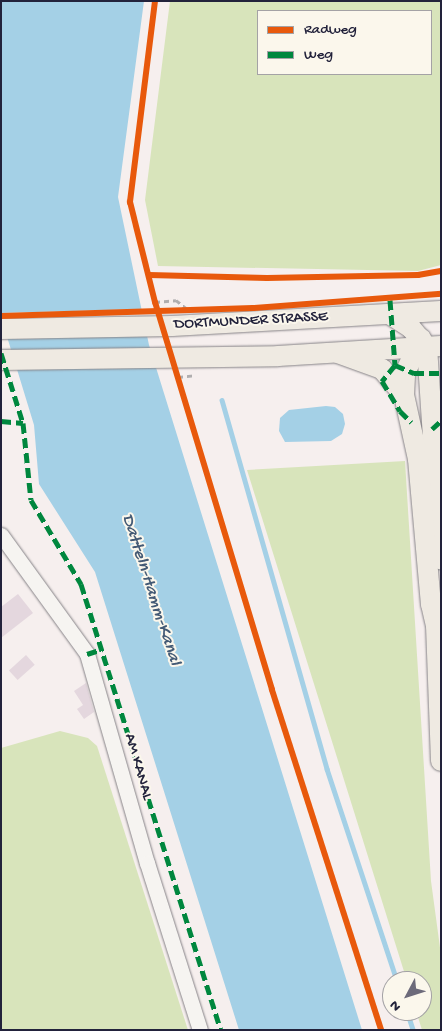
<!DOCTYPE html>
<html>
<head>
<meta charset="utf-8">
<style>
  body { margin:0 }
  #map { position:relative; width:442px; height:1031px; overflow:hidden; background:#f6efee; font-family:"Gochi Hand",sans-serif }
  div>[style] { position:absolute }
  [style*='--x'] { left:calc(var(--x)*1px); top:calc(var(--y)*1px); width:calc(var(--w)*1px); rotate:calc(var(--a)*1deg) }
  .green>* { inset:0; background:#d8e4bb }
  .water>* { inset:0; background:#a4d0e6 }
  .pier>* { inset:0; background:#f6efee }
  .stream>* { height:4.5px; margin:-2.25px; padding:0 2.25px; transform-origin:2.25px; border-radius:2.25px; background:#a4d0e6 }
  .building>* { inset:0; background:#e4d7de; transform-origin:0 0 }
  .path>* { height:2.5px; margin-top:-1.25px; transform-origin:0; background:repeating-linear-gradient(90deg,#b0aeaf 0 5px,transparent 0 9px) }
  .roads { filter:drop-shadow(0 0 1px #868387) drop-shadow(0 0 1px #868387) }
  .minor>* { height:15px; margin:-7.5px; padding:0 7.5px; transform-origin:7.5px; border-radius:7.5px; background:#f6f4f1 }
  .major>* { height:20px; margin:-10px; padding:0 10px; transform-origin:10px; border-radius:10px; background:#efeae2 }
  .quiet>* { height:5px; margin-top:-2.5px; transform-origin:0; background:repeating-linear-gradient(90deg,#00873e 0 10px,transparent 0 15px) }
  .cycleway>* { height:6px; margin:-3px; padding:0 3px; transform-origin:3px; border-radius:3px; background:#e8590c }
  span { translate:-50% -50%; white-space:nowrap; text-align:center; line-height:1.15; -webkit-text-stroke:4px #fbf7ec; paint-order:stroke }
  .street-label { font-size:16px; color:#22223b }
  .water-label { font-size:18px; color:#435a75; font-style:italic }
  .frame { position:absolute; inset:0; border:2px solid #22223b; pointer-events:none }
  .legend { position:absolute; left:257px; top:10px; width:175px; height:65px; box-sizing:border-box; background:#fbf7ec; border:1px solid #a4a2a5; margin:0; padding:6px 9px; list-style:none; font-size:15px; color:#22223b }
  .legend li { display:flex; align-items:center; gap:10px; height:25px }
  .legend b { width:25px; border:1px solid #a4a2a5 }
  .north { position:absolute; left:382px; top:971px; width:50px; height:50px; box-sizing:border-box; background:#fbf7ec; border:1px solid #a4a2a5; border-radius:50%; rotate:230deg; font-size:14px; font-weight:700; line-height:20px; text-align:center; color:#22223b }
  .north::after { content:''; display:block; margin:auto; width:18px; height:22px; background:#6c6a7a; clip-path:polygon(50% 0,100% 100%,50% 72%,0 100%) }
</style>
</head>
<body>
<div id="map">
  <div class="green">
    <div style="clip-path:polygon(evenodd,170px 1px,441px 1px,441px 265px,418px 271px,158px 266px,145px 200px,170px 1px,431px 11px,431px 74px,258px 74px,258px 11px,431px 11px)"></div>
    <div style="clip-path:polygon(405px 461px,431px 881px,441px 955px,441px 1030px,422px 1030px,416px 1011px,422px 1011px,422px 981px,407px 981px,247px 470px)"></div>
    <div style="clip-path:polygon(60px 731px,88px 738px,97px 746px,188px 1030px,1px 1030px,1px 748px)"></div>
  </div>
  <div class="water">
    <div style="clip-path:polygon(1px 1px,144px 1px,118px 197px,149px 345px,362px 1030px,239px 1030px,95px 572px,39px 484px,34px 425px,1px 317px)"></div>
    <div style="clip-path:polygon(326px 406px,335px 407px,343px 414px,345px 424px,342px 434px,331px 441px,285px 442px,279px 431px,280px 418px,289px 410px)"></div>
  </div>
  <div class="pier">
    <div style="clip-path:polygon(144px 309px,149px 335px,5px 339px,1px 326px,1px 313px)"></div>
  </div>
  <div class="stream">
    <div style="--x:222;--y:400;--w:384;--a:74.1"></div>
    <div style="--x:327;--y:769;--w:223;--a:71.7"></div>
    <div style="--x:407;--y:1011;--w:20;--a:72"></div>
  </div>
  <div class="building">
    <div style="clip-path:polygon(18px 594px,33px 613px,1px 638px,1px 607px)"></div>
    <div style="left:26px;top:655px;width:13px;height:23px;rotate:48deg"></div>
    <div style="clip-path:polygon(86px 683px,94px 712px,84px 719px,77px 709px,83px 705px,74px 691px)"></div>
  </div>
  <div class="path">
    <div style="--x:155;--y:302;--w:21;--a:-5"></div>
    <div style="--x:176;--y:300;--w:14;--a:39"></div>
    <div style="--x:178;--y:377;--w:18;--a:-6"></div>
  </div>
  <div class="roads">
    <div class="minor">
      <div style="--x:1;--y:535;--w:147;--a:54.1"></div>
      <div style="--x:87;--y:654;--w:217;--a:74"></div>
      <div style="--x:147;--y:863;--w:175;--a:72.4"></div>
    </div>
    <div class="major">
      <div style="--x:391;--y:315;--w:24;--a:33"></div>
      <div style="--x:411;--y:328;--w:25;--a:50"></div>
      <div style="--x:427;--y:347;--w:213;--a:86.2"></div>
      <div style="--x:1;--y:329;--w:171;--a:-1"></div>
      <div style="--x:172;--y:326;--w:269;--a:-3.2"></div>
      <div style="--x:338;--y:353;--w:47;--a:20"></div>
      <div style="--x:382;--y:369;--w:34;--a:50"></div>
      <div style="--x:404;--y:395;--w:66;--a:77.7"></div>
      <div style="--x:418;--y:459;--w:146;--a:84.9"></div>
      <div style="--x:431;--y:604;--w:22;--a:77"></div>
      <div style="--x:436;--y:625;--w:136;--a:87.9"></div>
      <div style="--x:1;--y:360;--w:277;--a:-0.8"></div>
      <div style="--x:278;--y:356;--w:163;--a:-3.5"></div>
      <div style="--x:404;--y:395;--w:22;--a:-87"></div>
      <div style="--x:405;--y:373;--w:38;--a:-65"></div>
    </div>
  </div>
  <div class="quiet">
    <div style="--x:390;--y:300;--w:65;--a:85.6"></div>
    <div style="--x:395;--y:365;--w:21;--a:129"></div>
    <div style="--x:382;--y:381;--w:35;--a:59"></div>
    <div style="--x:400;--y:411;--w:16;--a:45"></div>
    <div style="--x:1;--y:353;--w:73;--a:72.6"></div>
    <div style="--x:23;--y:423;--w:77;--a:84.1"></div>
    <div style="--x:31;--y:500;--w:98;--a:59.2"></div>
    <div style="--x:81;--y:584;--w:467;--a:72.6"></div>
    <div style="--x:395;--y:365;--w:21;--a:23"></div>
    <div style="--x:414;--y:373;--w:27;--a:0"></div>
    <div style="--x:1;--y:421;--w:22;--a:5"></div>
    <div style="--x:432;--y:429;--w:12;--a:-42"></div>
    <div style="--x:87;--y:654;--w:16;--a:-18"></div>
  </div>
  <div class="cycleway">
    <div style="--x:155;--y:1;--w:203;--a:97.1"></div>
    <div style="--x:130;--y:202;--w:103;--a:76"></div>
    <div style="--x:155;--y:302;--w:405;--a:73.2"></div>
    <div style="--x:272;--y:690;--w:357;--a:72.2"></div>
    <div style="--x:149;--y:275;--w:118;--a:1.5"></div>
    <div style="--x:267;--y:278;--w:151;--a:-1.1"></div>
    <div style="--x:418;--y:275;--w:23;--a:-10"></div>
    <div style="--x:1;--y:316;--w:252;--a:-1.8"></div>
    <div style="--x:253;--y:308;--w:189;--a:-4.3"></div>
  </div>
  <div class="street-label">
    <span style="left:251px;top:322px;rotate:-3deg">DORTMUNDER STRASSE</span>
    <span style="left:137px;top:767px;rotate:74deg">AM KANAL</span>
  </div>
  <div class="water-label">
    <span style="left:150px;top:590px;rotate:72deg">Datteln-Hamm-Kanal</span>
  </div>
  <div class="frame"></div>
  <ul class="legend">
  <li><b style="height:6px;background:#e8590c"></b>Radweg</li>
  <li><b style="height:6px;background:#00873e"></b>Weg</li>
  </ul>
  <div class="north">N</div>
</div>
</body>
</html>
